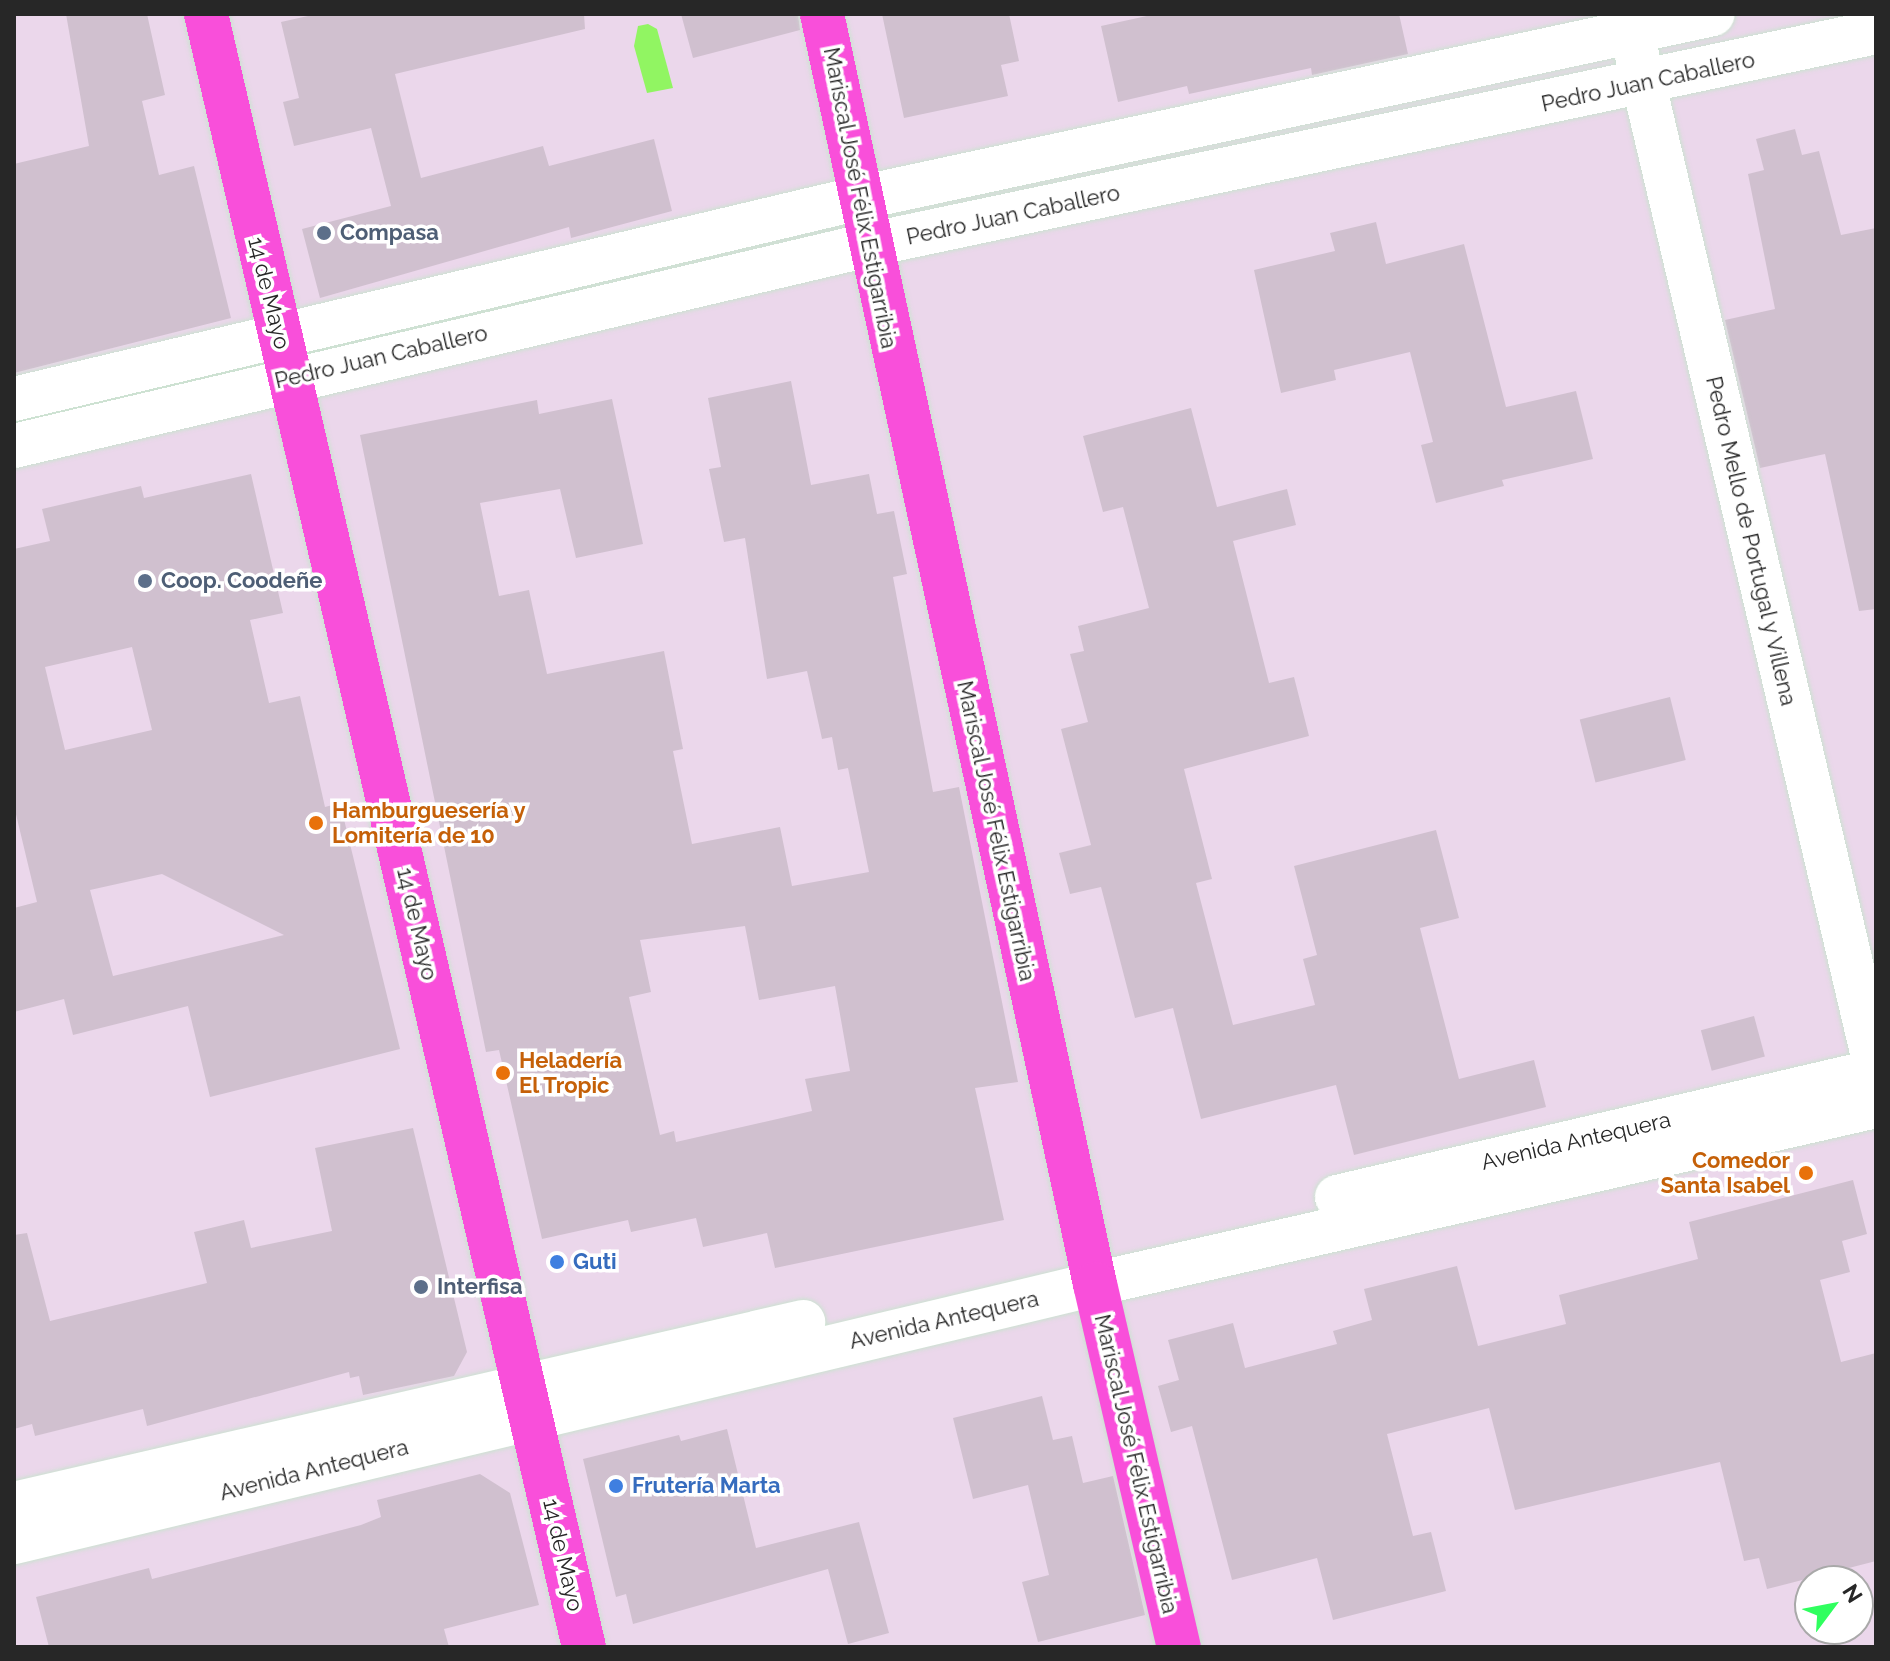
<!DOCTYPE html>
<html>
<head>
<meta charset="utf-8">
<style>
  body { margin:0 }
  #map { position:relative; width:1890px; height:1661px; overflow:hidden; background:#ebd7eb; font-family:Raleway,sans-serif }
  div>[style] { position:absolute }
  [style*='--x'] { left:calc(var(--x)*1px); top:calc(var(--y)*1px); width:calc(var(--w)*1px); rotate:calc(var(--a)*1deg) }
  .water>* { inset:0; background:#91f562 }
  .building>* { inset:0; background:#d0c0cf; transform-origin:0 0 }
  .roads { filter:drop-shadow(0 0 2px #cce2d1) drop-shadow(0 0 2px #cce2d1) }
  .minor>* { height:44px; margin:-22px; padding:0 22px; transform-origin:22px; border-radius:22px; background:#fff }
  .major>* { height:44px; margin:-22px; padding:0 22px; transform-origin:22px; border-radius:22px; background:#f94fda }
  .dots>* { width:22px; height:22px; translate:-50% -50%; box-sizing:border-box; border:4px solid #fff; border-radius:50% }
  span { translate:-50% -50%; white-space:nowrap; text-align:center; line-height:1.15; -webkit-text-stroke:7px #fff; paint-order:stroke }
  .street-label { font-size:22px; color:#272727 }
  .service-label { font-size:22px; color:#4e5e75; font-weight:700 }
  .left { translate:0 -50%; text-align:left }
  .food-label { font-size:22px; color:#c56008; font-weight:700 }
  .right { translate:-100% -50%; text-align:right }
  .shop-label { font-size:22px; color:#366cbe; font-weight:700 }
  .frame { position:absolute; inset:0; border:16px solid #272727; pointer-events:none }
  .north { position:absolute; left:1794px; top:1565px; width:80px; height:80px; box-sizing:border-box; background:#fff; border:2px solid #a9a9a9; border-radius:50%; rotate:58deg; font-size:22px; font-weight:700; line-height:32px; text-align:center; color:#272727 }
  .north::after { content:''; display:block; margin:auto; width:28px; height:36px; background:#30ff5f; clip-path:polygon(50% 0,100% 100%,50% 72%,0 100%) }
</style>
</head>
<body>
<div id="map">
  <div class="water">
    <div style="clip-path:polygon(648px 24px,657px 29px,673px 88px,647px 93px,634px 46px,638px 26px)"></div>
  </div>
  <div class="building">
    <div style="clip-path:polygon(66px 14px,147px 14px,165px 95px,142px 101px,159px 175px,194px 166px,231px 318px,14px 373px,14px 164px,89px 146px)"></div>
    <div style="clip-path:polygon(317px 14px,584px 14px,585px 29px,395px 74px,421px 178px,543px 146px,549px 166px,654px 139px,672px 211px,571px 238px,569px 227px,320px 298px,302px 229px,391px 206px,371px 128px,294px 146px,283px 102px,299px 98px,281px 22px)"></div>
    <div style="clip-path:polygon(681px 14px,798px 14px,800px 30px,693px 58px)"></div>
    <div style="clip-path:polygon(882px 14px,1009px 14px,1019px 61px,1001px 65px,1008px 96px,904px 118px)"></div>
    <div style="clip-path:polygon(1156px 14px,1399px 14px,1408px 54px,1312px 75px,1311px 68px,1189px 94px,1187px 86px,1118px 102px,1101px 26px)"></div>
    <div style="clip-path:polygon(1795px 129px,1802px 155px,1819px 151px,1841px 235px,1876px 228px,1876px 609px,1859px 611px,1825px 454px,1760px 468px,1725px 320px,1775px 309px,1748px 174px,1764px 170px,1756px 139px)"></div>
    <div style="clip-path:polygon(1376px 222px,1386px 264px,1464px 244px,1506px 407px,1576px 391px,1593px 459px,1502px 480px,1504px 486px,1436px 503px,1421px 445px,1433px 442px,1410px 352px,1334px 370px,1336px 380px,1281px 393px,1254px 270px,1335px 251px,1330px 233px)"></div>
    <div style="clip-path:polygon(evenodd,791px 381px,811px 485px,869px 474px,877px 514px,894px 511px,907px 574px,893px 577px,933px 792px,959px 787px,1018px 1082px,975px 1088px,1004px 1220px,775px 1268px,767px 1233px,703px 1247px,696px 1218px,631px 1232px,628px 1220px,542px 1239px,499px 1050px,486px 1052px,360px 435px,537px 400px,539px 414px,612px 399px,643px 544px,576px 558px,560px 489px,480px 503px,499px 596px,529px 590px,547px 674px,664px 651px,683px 749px,673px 751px,692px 844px,780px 827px,792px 886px,869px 872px,848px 768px,838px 770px,832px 737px,822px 739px,807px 671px,767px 679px,745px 538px,724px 542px,709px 469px,721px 467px,708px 398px,791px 381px,745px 926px,759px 1000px,835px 986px,850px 1071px,805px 1079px,812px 1111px,676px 1142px,674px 1131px,660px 1135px,629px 997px,651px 992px,640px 940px,745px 926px)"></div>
    <div style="clip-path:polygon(1191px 408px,1217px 507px,1287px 489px,1296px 525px,1233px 541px,1269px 683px,1294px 677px,1309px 736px,1184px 769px,1212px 879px,1196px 883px,1233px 1025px,1315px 1005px,1303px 959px,1317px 955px,1294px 866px,1436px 830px,1459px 918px,1420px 928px,1459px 1079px,1534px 1060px,1546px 1107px,1354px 1155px,1336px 1085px,1201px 1119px,1173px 1008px,1135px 1018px,1101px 887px,1070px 894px,1059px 853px,1091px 845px,1061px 729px,1088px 722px,1070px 654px,1084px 651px,1078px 626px,1149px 608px,1123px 507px,1103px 512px,1083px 436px)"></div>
    <div style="clip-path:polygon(evenodd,251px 474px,283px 613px,250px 620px,269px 703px,300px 696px,325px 807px,340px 803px,400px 1049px,210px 1097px,188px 1006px,73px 1035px,64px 999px,14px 1012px,14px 908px,37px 902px,14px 806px,14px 549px,50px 541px,42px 509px,141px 486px,144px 498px,251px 474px,132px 647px,152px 730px,65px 750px,45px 667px,132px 647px,251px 474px,162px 874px,284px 935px,113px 976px,90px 890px,162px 874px)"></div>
    <div style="left:1670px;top:697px;width:65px;height:93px;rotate:76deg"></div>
    <div style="left:1754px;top:1016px;width:42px;height:55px;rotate:75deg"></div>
    <div style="clip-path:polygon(413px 1128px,467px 1352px,454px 1376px,363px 1395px,359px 1376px,350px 1378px,349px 1372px,147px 1426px,143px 1409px,35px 1436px,32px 1424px,14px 1429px,14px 1235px,27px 1233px,50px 1321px,207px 1283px,194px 1232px,244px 1220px,251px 1248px,332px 1231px,315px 1148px)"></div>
    <div style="clip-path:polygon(1853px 1180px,1867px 1234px,1842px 1241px,1850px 1272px,1820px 1280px,1841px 1362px,1876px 1353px,1876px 1561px,1767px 1589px,1759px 1558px,1744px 1561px,1720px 1462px,1515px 1510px,1489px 1408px,1387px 1434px,1413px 1536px,1431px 1532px,1446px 1591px,1333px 1620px,1317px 1558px,1232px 1580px,1192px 1426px,1171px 1432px,1158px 1386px,1179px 1380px,1168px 1340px,1233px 1323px,1245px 1368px,1337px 1344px,1333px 1331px,1372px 1320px,1364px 1289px,1457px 1266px,1478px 1346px,1566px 1324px,1559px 1295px,1698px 1259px,1689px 1222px)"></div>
    <div style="clip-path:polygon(1042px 1396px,1053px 1440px,1072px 1436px,1083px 1483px,1113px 1476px,1145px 1615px,1038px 1642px,1022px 1582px,1049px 1575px,1028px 1485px,973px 1499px,953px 1418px)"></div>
    <div style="clip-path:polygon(727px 1429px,756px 1548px,859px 1522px,889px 1633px,848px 1644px,828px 1569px,633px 1624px,626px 1594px,616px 1597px,583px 1459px,679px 1435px,681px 1441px)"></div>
    <div style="clip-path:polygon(480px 1474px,510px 1493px,539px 1605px,444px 1629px,449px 1647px,49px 1647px,36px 1597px,149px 1568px,152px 1579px,361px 1525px,381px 1517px,377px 1500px)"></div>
  </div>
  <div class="roads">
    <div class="minor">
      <div style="--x:1637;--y:55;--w:1042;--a:76.74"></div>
      <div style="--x:14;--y:399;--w:874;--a:-13.37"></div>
      <div style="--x:864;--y:197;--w:868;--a:-12.16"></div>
      <div style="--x:14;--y:446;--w:877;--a:-13.24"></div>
      <div style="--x:868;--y:245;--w:1030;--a:-11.93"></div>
      <div style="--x:1337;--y:1197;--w:554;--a:-13.16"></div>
      <div style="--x:14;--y:1504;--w:810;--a:-12.99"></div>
      <div style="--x:14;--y:1542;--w:1111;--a:-13.42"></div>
      <div style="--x:1095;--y:1284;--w:801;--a:-12.84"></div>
    </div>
    <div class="major">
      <div style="--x:206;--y:14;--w:1676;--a:76.97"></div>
      <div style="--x:822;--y:14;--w:1299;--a:77.87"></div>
      <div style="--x:1095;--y:1284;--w:373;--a:77"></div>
    </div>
  </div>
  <div class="dots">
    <div style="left:324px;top:233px;background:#5c6f8a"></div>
    <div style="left:145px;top:581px;background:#5c6f8a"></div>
    <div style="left:316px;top:823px;background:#e8710a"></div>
    <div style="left:503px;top:1073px;background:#e8710a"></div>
    <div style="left:1806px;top:1173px;background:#e8710a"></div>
    <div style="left:557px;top:1262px;background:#3f7fe0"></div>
    <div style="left:421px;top:1287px;background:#5c6f8a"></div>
    <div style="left:616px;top:1486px;background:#3f7fe0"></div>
  </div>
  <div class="street-label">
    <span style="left:1648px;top:82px;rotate:-12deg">Pedro Juan Caballero</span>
    <span style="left:860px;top:198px;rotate:79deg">Mariscal José Félix Estigarribia</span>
    <span style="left:1013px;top:215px;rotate:-12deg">Pedro Juan Caballero</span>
    <span style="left:269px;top:293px;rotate:76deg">14 de Mayo</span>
    <span style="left:381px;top:357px;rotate:-13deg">Pedro Juan Caballero</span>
    <span style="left:1751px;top:541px;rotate:77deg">Pedro Mello de Portugal y Villena</span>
    <span style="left:996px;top:831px;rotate:78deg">Mariscal José Félix Estigarribia</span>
    <span style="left:417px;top:924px;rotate:77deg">14 de Mayo</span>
    <span style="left:1576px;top:1141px;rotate:-13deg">Avenida Antequera</span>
    <span style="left:944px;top:1320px;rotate:-13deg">Avenida Antequera</span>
    <span style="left:1136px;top:1464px;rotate:77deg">Mariscal José Félix Estigarribia</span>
    <span style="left:314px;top:1470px;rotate:-14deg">Avenida Antequera</span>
    <span style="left:563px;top:1555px;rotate:77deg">14 de Mayo</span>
  </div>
  <div class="service-label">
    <span class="left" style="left:340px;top:233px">Compasa</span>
    <span class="left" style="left:161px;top:581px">Coop. Coodeñe</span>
    <span class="left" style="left:437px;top:1287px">Interfisa</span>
  </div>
  <div class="food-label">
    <span class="left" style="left:332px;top:823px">Hamburguesería y<br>Lomitería de 10</span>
    <span class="left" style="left:519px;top:1073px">Heladería<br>El Tropic</span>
    <span class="right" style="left:1790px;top:1173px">Comedor<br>Santa Isabel</span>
  </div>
  <div class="shop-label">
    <span class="left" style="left:573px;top:1262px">Guti</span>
    <span class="left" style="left:632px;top:1486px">Frutería Marta</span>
  </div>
  <div class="frame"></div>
  <div class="north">N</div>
</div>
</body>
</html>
